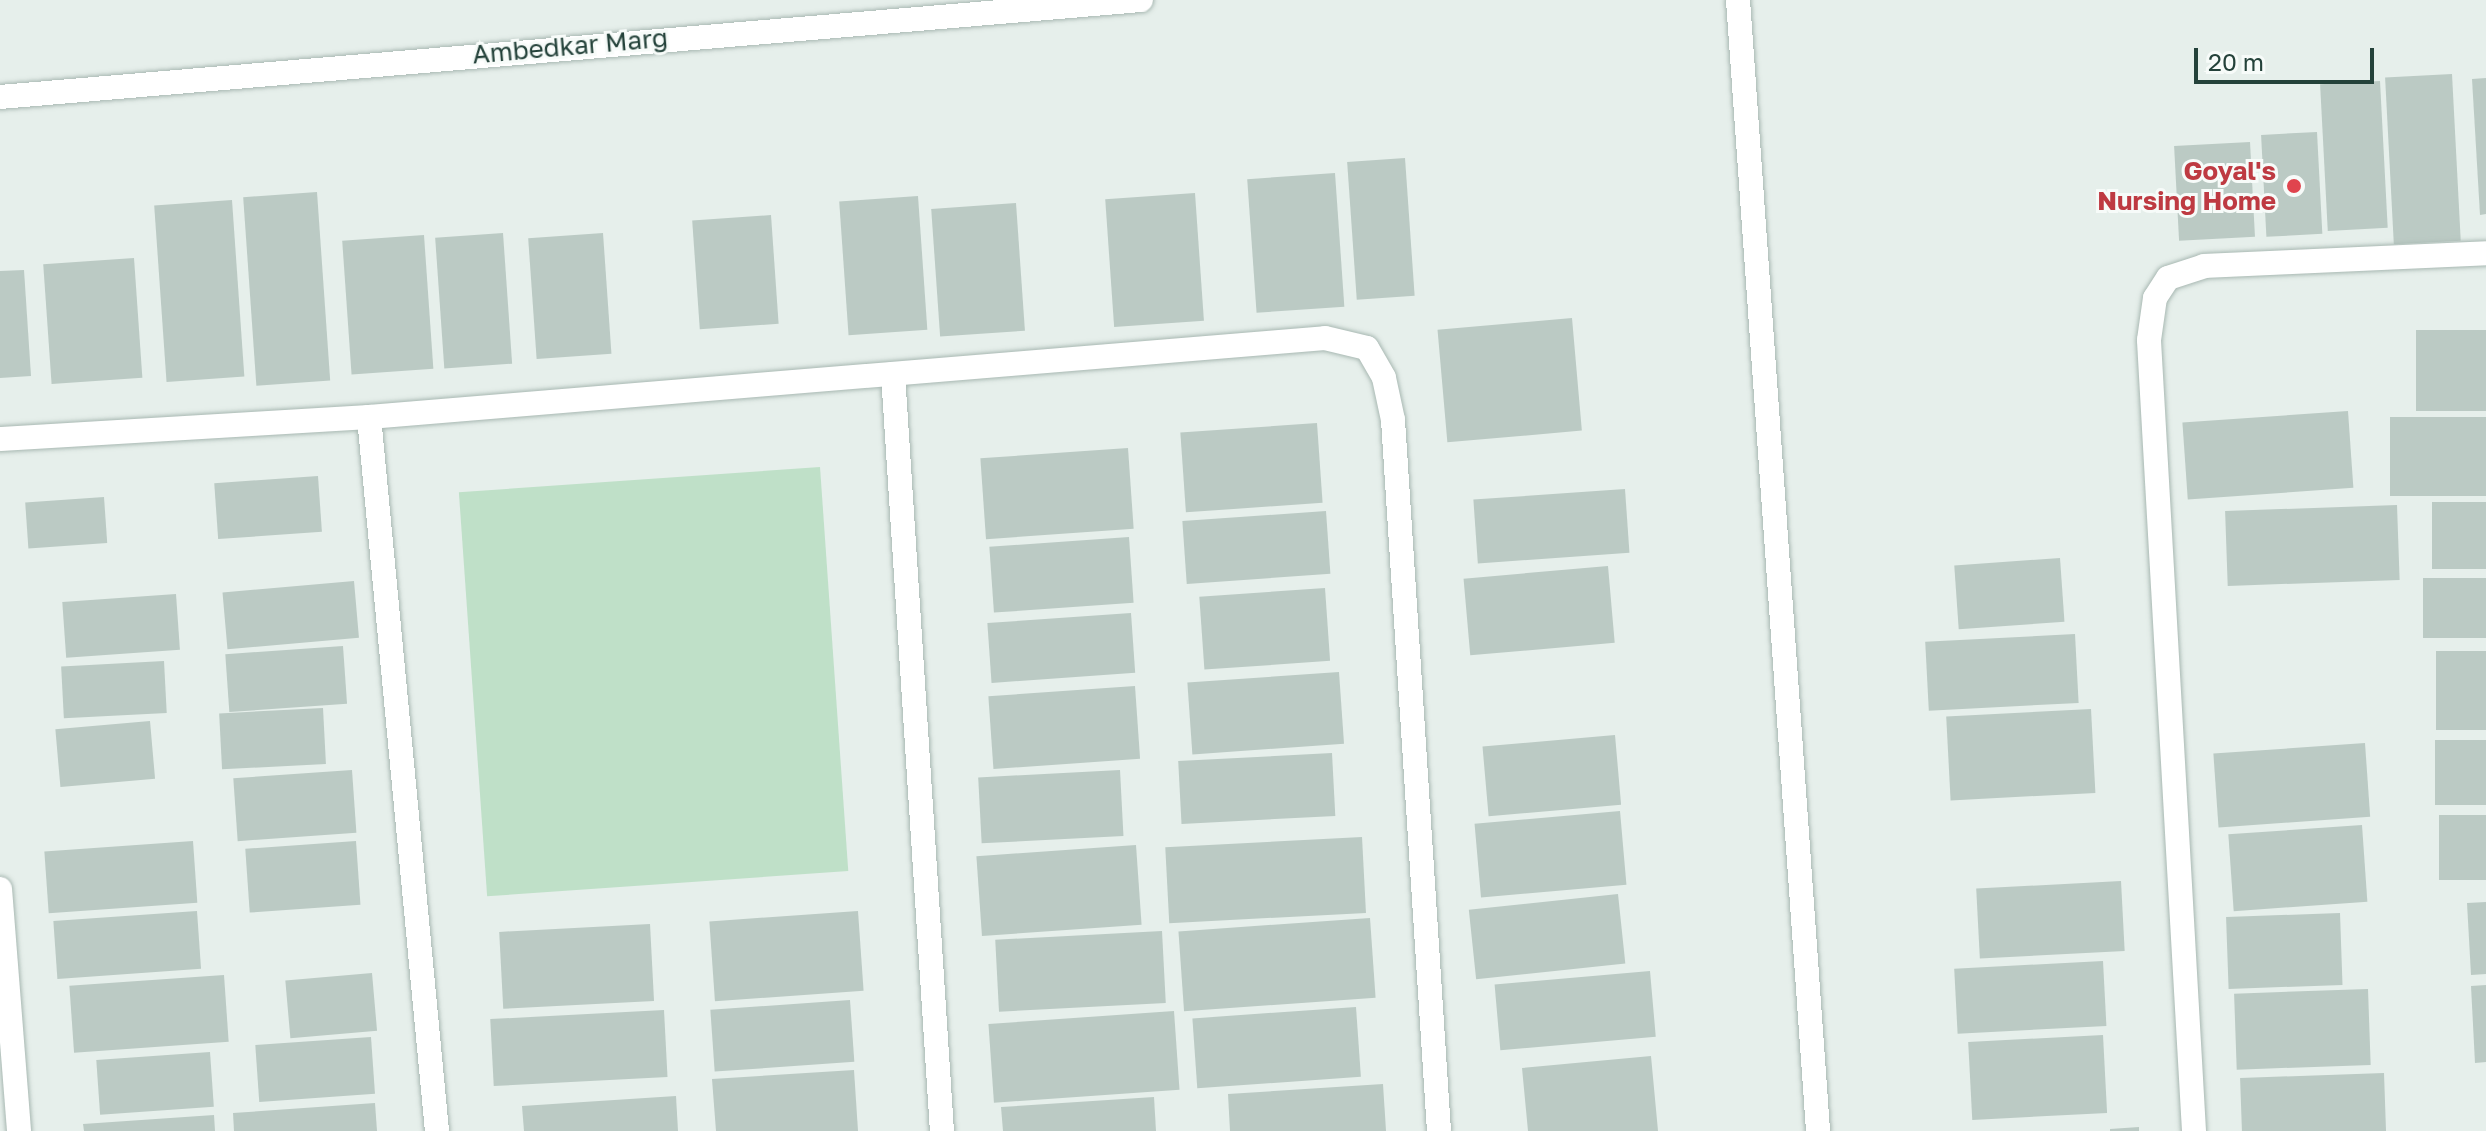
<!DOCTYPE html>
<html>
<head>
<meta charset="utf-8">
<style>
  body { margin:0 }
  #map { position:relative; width:2486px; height:1131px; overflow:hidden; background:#e6efeb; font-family:"Golos Text",sans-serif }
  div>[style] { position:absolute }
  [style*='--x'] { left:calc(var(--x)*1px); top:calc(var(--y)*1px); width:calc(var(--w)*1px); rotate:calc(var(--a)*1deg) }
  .green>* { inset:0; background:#bfe0c8; transform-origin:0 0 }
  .building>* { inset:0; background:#bbcac4; transform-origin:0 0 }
  .roads { filter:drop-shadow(0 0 2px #a8b8b2) drop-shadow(0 0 2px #a8b8b2) }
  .street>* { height:24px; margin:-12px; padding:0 12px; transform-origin:12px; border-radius:12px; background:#fff }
  .secondary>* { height:24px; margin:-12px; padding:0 12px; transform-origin:12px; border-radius:12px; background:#fff }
  .dots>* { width:22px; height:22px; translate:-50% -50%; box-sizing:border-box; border:4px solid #f7fbf9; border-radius:50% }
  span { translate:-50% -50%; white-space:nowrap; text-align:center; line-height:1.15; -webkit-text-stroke:6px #f7fbf9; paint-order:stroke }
  .street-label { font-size:26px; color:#24423a }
  .health-label { font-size:26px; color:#be3a42; font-weight:700 }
  .right { translate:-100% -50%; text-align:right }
  .scale { position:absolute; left:2194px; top:48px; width:180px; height:36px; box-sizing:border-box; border:4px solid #24423a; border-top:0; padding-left:10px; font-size:24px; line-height:28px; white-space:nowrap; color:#24423a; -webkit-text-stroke:6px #f7fbf9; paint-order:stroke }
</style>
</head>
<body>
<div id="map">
  <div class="green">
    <div style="left:820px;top:467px;width:405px;height:362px;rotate:86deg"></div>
  </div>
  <div class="building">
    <div style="left:2452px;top:74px;width:167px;height:67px;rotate:87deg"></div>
    <div style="clip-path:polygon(2486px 78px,2486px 214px,2480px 215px,2472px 79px)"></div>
    <div style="left:2380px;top:81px;width:147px;height:60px;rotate:87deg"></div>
    <div style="left:2317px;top:132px;width:102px;height:56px;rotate:87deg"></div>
    <div style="left:2250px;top:142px;width:95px;height:76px;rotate:87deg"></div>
    <div style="left:1405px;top:158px;width:138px;height:58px;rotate:86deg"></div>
    <div style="left:1335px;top:173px;width:134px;height:88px;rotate:86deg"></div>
    <div style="left:317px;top:192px;width:189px;height:74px;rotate:86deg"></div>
    <div style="left:1195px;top:193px;width:128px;height:90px;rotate:86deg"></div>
    <div style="left:918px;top:196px;width:134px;height:79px;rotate:86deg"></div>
    <div style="left:232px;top:200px;width:177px;height:78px;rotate:86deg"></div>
    <div style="left:1016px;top:203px;width:128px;height:85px;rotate:86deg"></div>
    <div style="left:771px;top:215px;width:109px;height:79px;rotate:86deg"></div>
    <div style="left:503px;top:233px;width:131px;height:68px;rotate:86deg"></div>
    <div style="left:603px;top:233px;width:121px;height:75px;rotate:86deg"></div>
    <div style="left:424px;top:235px;width:134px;height:82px;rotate:86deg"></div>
    <div style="left:134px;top:258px;width:120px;height:91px;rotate:86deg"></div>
    <div style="clip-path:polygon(24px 270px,31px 376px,0 378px,0 271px)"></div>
    <div style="left:1572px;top:318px;width:113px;height:135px;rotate:85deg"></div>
    <div style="left:2486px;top:330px;width:81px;height:70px;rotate:90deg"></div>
    <div style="left:2348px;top:411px;width:77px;height:166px;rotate:86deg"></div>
    <div style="left:2486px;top:417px;width:79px;height:96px;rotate:90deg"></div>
    <div style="left:1317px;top:423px;width:80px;height:137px;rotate:86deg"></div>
    <div style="left:1128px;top:448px;width:81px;height:148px;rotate:86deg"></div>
    <div style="left:318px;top:476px;width:56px;height:104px;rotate:86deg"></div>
    <div style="left:1625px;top:489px;width:64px;height:152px;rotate:86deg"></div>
    <div style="left:104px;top:497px;width:46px;height:79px;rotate:86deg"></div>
    <div style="left:2486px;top:502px;width:67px;height:54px;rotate:90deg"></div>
    <div style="left:2397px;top:505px;width:75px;height:172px;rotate:88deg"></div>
    <div style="left:1326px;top:511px;width:63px;height:144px;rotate:86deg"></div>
    <div style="left:1129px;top:537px;width:66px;height:140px;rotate:86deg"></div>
    <div style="left:2060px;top:558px;width:64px;height:106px;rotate:86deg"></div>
    <div style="left:1608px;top:566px;width:77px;height:145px;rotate:85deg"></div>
    <div style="left:2486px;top:578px;width:60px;height:63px;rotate:90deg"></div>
    <div style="left:354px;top:581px;width:57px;height:132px;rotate:85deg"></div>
    <div style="left:1325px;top:588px;width:73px;height:126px;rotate:86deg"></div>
    <div style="left:176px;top:594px;width:56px;height:114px;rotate:86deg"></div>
    <div style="left:1131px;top:613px;width:60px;height:144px;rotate:86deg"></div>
    <div style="left:2075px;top:634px;width:69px;height:150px;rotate:87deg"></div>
    <div style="left:343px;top:646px;width:58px;height:118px;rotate:86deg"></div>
    <div style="left:2486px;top:651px;width:79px;height:50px;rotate:90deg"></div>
    <div style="left:164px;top:661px;width:52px;height:103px;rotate:87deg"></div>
    <div style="left:1339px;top:672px;width:72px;height:152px;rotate:86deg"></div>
    <div style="left:1135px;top:686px;width:73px;height:147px;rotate:86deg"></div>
    <div style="left:323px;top:708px;width:56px;height:104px;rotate:87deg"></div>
    <div style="left:2091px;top:709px;width:84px;height:145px;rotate:87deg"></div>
    <div style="left:150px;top:721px;width:58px;height:95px;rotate:85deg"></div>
    <div style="left:1615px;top:735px;width:70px;height:133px;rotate:85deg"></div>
    <div style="left:2486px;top:740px;width:65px;height:51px;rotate:90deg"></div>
    <div style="left:2365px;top:743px;width:74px;height:152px;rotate:86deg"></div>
    <div style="left:1332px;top:753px;width:63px;height:154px;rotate:87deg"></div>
    <div style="left:352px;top:770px;width:63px;height:119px;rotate:86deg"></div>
    <div style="left:1120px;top:770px;width:66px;height:142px;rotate:87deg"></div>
    <div style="left:1620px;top:811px;width:74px;height:146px;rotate:85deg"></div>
    <div style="left:2486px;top:815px;width:65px;height:47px;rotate:90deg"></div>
    <div style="left:2362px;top:825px;width:77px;height:134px;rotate:86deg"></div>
    <div style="left:1362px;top:837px;width:76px;height:197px;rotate:87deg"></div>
    <div style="left:193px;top:841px;width:62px;height:149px;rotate:86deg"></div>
    <div style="left:356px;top:841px;width:64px;height:111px;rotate:86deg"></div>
    <div style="left:1136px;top:845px;width:80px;height:160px;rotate:86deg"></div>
    <div style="left:2121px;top:881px;width:70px;height:145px;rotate:87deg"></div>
    <div style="left:1618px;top:894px;width:70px;height:150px;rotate:84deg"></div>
    <div style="clip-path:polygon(2486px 902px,2486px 974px,2471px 975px,2467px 903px)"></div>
    <div style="left:197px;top:911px;width:58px;height:144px;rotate:86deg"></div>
    <div style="left:858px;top:911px;width:80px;height:149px;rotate:86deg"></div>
    <div style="left:2340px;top:913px;width:72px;height:114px;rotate:88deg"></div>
    <div style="left:1370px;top:918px;width:80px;height:192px;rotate:86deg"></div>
    <div style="left:650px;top:924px;width:77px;height:151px;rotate:87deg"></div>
    <div style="left:1162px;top:931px;width:72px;height:167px;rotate:87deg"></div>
    <div style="left:2103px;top:961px;width:65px;height:149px;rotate:87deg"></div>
    <div style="left:1650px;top:971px;width:66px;height:156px;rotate:85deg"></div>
    <div style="left:372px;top:973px;width:58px;height:87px;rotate:85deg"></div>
    <div style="left:224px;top:975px;width:67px;height:155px;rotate:86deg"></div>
    <div style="clip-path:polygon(2486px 985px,2486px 1062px,2475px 1063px,2471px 986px)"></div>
    <div style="left:2368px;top:989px;width:76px;height:134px;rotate:88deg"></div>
    <div style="left:850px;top:1000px;width:62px;height:140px;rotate:86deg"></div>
    <div style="left:1356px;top:1007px;width:70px;height:164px;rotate:86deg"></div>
    <div style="left:664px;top:1010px;width:67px;height:174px;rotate:87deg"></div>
    <div style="left:1174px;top:1011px;width:79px;height:186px;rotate:86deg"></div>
    <div style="left:2103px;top:1035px;width:78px;height:135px;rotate:87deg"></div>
    <div style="left:371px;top:1037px;width:57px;height:116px;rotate:86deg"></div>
    <div style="left:210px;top:1052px;width:55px;height:114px;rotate:86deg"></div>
    <div style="clip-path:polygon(1651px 1056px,1658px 1131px,1528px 1131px,1522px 1068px)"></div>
    <div style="clip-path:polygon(854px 1070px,858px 1131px,716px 1131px,712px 1079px)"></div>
    <div style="left:2384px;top:1073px;width:58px;height:144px;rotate:88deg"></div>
    <div style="clip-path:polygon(1383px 1084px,1386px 1131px,1230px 1131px,1228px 1094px)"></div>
    <div style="clip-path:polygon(676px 1096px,678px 1131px,524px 1131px,522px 1106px)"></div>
    <div style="clip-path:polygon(1154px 1097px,1156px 1131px,1003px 1131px,1001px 1107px)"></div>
    <div style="clip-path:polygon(375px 1103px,377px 1131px,234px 1131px,233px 1113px)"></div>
    <div style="clip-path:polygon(214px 1115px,215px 1131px,84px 1131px,83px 1124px)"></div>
    <div style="clip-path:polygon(2139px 1127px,2139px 1131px,2110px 1131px,2110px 1129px)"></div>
  </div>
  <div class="roads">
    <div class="street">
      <div style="--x:893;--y:374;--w:759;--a:86.3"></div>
      <div style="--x:369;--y:417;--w:717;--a:84.56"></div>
      <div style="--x:0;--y:439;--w:370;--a:-3.4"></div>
      <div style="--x:369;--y:417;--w:959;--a:-4.72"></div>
      <div style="--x:1325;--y:338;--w:43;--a:13.4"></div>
      <div style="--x:1367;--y:348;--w:34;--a:60"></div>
      <div style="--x:1384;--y:378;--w:43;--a:77.9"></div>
      <div style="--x:1393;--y:420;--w:712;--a:86.3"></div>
      <div style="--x:0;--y:889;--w:243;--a:85.5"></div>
      <div style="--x:2194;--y:1131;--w:792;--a:-93.26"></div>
      <div style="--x:2149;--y:340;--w:42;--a:-81.9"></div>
      <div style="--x:2155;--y:298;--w:24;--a:-57"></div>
      <div style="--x:2168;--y:278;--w:38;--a:-18"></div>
      <div style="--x:2204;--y:266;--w:282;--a:-2.6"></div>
    </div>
    <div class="secondary">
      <div style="--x:1738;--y:0;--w:1134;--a:85.95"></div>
      <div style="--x:0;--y:97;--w:1145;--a:-4.86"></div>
    </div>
  </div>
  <div class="dots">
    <div style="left:2294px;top:186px;background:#e0444e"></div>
  </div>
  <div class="street-label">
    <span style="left:570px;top:46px;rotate:-5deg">Ambedkar Marg</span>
  </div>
  <div class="health-label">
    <span class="right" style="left:2276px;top:186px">Goyal's<br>Nursing Home</span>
  </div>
  <div class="scale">20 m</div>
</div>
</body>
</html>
